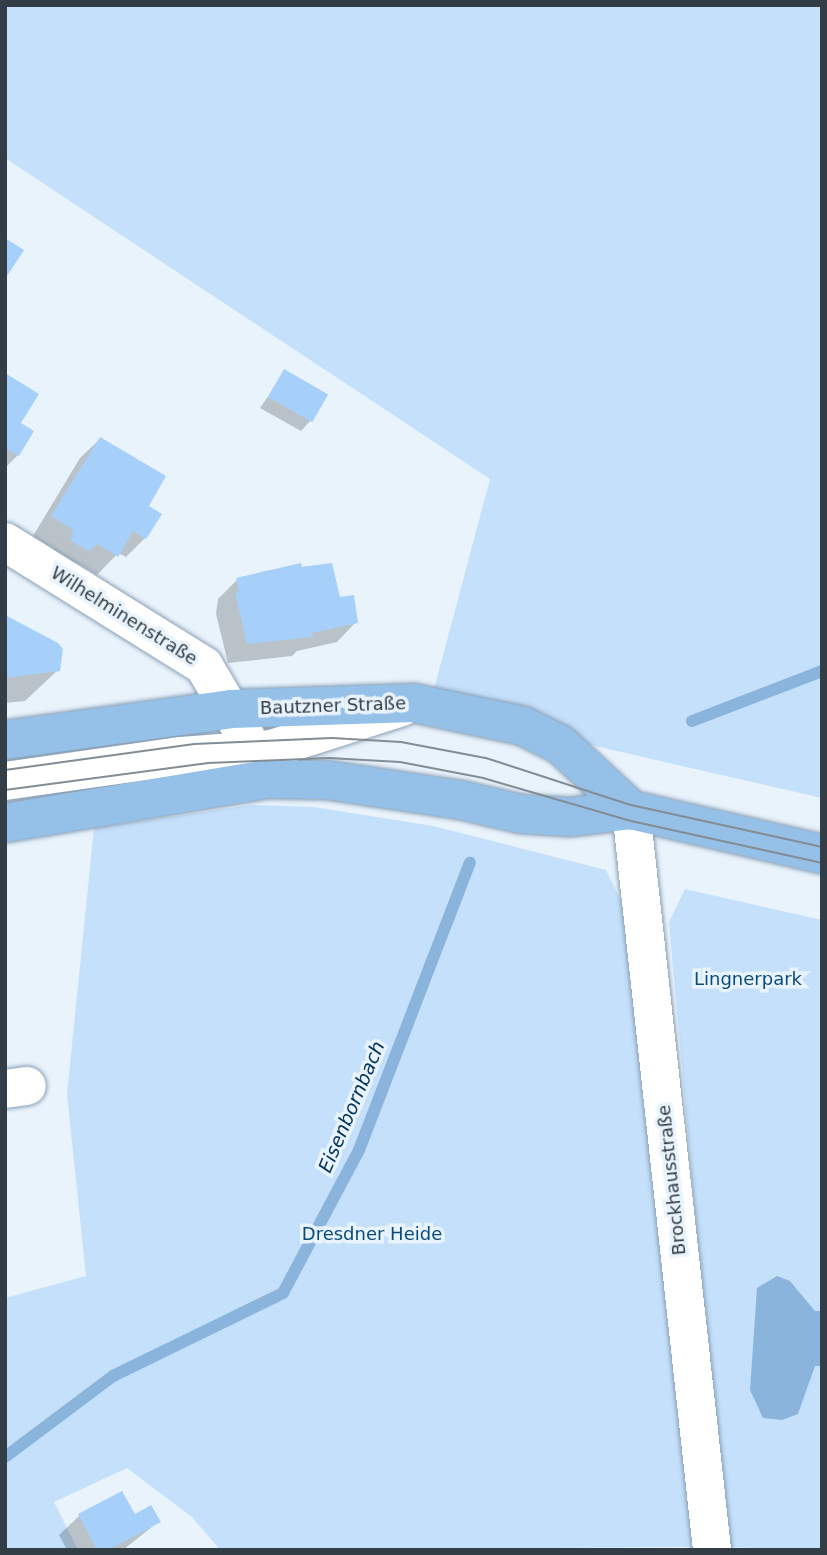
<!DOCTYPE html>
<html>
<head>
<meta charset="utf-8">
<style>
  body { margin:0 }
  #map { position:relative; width:827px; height:1555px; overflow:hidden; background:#e9f3fc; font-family:"DejaVu Sans",sans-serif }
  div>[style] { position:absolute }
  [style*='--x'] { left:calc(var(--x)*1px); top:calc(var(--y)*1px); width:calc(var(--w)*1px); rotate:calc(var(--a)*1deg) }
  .green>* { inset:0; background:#c4e0fb }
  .water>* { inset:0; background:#8bb4dc }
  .shadow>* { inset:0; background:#0003 }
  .stream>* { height:12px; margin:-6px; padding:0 6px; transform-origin:6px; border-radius:6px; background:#8bb4dc }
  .building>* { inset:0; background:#a6d0f9; transform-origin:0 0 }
  .roads { filter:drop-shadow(0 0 2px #889fb5) drop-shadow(0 0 2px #889fb5) }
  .minor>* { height:38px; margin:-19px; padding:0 19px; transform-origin:19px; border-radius:19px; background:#fff }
  .major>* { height:38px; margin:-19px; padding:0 19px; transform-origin:19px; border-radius:19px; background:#95c1e9 }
  .tram>* { height:2px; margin:-1px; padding:0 1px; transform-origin:1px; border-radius:1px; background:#838d96 }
  span { translate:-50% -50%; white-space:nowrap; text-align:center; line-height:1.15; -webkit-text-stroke:7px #e9f3fc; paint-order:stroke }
  .street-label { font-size:18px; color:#333d46 }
  .park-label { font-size:18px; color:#084b7d }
  .water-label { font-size:19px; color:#023459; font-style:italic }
  .frame { position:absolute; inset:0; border:7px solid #333d46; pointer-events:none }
</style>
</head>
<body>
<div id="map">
  <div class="green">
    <div style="clip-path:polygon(5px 5px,822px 5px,822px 798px,429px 708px,490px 479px,5px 158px)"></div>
    <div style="clip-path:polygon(251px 805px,314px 807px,433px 826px,606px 870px,628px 915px,694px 1547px,220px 1550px,192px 1517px,127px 1468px,54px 1502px,78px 1550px,5px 1550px,5px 1298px,86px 1276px,67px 1094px,94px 828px)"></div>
    <div style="clip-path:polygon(685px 889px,822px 920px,822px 1550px,725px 1547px,669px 922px)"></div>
  </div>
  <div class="water">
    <div style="clip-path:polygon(777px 1276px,790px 1281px,815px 1311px,822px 1311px,822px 1366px,815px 1366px,798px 1414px,782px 1420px,763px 1418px,750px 1390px,757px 1288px)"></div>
  </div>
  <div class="shadow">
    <div style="clip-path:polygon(285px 372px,310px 421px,301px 431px,260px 408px)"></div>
    <div style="clip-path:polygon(5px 376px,19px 424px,18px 455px,5px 468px)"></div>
    <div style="clip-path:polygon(100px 439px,147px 506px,145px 538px,126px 557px,118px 553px,97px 575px,77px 563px,67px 570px,52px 561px,54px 549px,33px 536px,80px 458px)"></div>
    <div style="clip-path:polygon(330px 564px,339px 599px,356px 622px,337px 642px,297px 651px,292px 656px,228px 663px,216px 614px,218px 599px,237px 580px,265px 571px)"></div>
    <div style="clip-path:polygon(5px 617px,58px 670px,25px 701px,5px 703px)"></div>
    <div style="clip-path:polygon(122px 1493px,134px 1516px,158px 1522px,123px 1550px,67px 1550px,59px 1535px,79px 1516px)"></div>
  </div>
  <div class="stream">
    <div style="--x:692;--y:721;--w:139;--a:-21"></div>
    <div style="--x:5;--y:1457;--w:135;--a:-36.9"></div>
    <div style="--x:113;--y:1376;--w:189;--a:-26"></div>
    <div style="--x:283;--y:1293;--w:162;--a:-62"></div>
    <div style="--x:359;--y:1150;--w:308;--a:-68.9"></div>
  </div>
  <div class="building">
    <div style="clip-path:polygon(5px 238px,24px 250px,5px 279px)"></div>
    <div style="left:284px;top:369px;width:51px;height:32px;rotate:30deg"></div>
    <div style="clip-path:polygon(5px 373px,39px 394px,21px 423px,34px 431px,19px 456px,5px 448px)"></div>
    <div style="clip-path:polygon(100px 437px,166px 476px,149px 506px,162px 514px,146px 539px,133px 531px,118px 557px,98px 544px,88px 551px,71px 541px,73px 530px,51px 516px)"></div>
    <div style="clip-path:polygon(301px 563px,302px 567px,332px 563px,340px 597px,354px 595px,358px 623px,312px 633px,313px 637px,247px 644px,235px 593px,239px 592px,236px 578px)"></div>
    <div style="clip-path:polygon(5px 615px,58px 643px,63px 649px,60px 671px,5px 678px)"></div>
    <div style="clip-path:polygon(122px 1491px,135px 1514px,151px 1505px,161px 1522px,108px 1550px,97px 1550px,78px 1514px)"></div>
  </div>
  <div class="roads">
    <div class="minor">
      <div style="--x:5;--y:542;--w:234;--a:31.9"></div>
      <div style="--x:204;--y:666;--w:82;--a:59.4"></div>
      <div style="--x:5;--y:781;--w:178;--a:-8.1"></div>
      <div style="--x:181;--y:756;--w:90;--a:-4.4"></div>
      <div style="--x:271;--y:749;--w:138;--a:-17.8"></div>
      <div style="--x:631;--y:810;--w:744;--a:83.75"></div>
      <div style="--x:5;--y:1089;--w:22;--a:-8"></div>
    </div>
    <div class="major">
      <div style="--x:5;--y:740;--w:228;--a:-7.8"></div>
      <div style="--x:231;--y:709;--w:183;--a:-1.9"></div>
      <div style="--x:414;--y:703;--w:111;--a:11.9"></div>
      <div style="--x:523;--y:726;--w:42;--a:26.6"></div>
      <div style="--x:561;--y:745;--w:96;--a:42.9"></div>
      <div style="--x:5;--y:823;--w:266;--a:-9.5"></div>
      <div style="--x:267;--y:779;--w:60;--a:1"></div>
      <div style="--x:327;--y:780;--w:135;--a:8.5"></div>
      <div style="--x:461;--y:800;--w:62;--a:13.1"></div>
      <div style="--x:521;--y:814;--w:49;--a:3.5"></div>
      <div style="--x:570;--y:817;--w:61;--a:-6.5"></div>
      <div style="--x:631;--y:810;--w:196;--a:13"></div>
    </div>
  </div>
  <div class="tram">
    <div style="--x:5;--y:770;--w:191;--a:-7.8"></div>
    <div style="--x:194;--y:744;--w:138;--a:-2.5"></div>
    <div style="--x:332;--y:738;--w:69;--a:3.3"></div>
    <div style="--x:401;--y:742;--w:86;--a:10.7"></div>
    <div style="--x:486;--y:758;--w:152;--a:18"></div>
    <div style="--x:631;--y:805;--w:196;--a:12.4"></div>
    <div style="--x:5;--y:790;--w:205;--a:-7.6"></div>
    <div style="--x:208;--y:763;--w:121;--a:-2.4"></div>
    <div style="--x:329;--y:758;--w:71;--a:3.2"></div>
    <div style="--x:400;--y:762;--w:85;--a:10.9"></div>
    <div style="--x:483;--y:778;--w:154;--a:16.2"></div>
    <div style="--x:631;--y:821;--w:196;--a:12.4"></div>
  </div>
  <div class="street-label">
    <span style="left:124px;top:616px;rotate:32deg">Wilhelminenstraße</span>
    <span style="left:333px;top:706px;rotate:-2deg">Bautzner Straße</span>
    <span style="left:672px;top:1180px;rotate:-96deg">Brockhausstraße</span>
  </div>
  <div class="park-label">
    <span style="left:748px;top:979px">Lingnerpark</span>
    <span style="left:372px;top:1234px">Dresdner Heide</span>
  </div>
  <div class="water-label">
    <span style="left:352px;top:1107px;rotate:-67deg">Eisenbornbach</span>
  </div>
  <div class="frame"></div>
</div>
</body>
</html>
